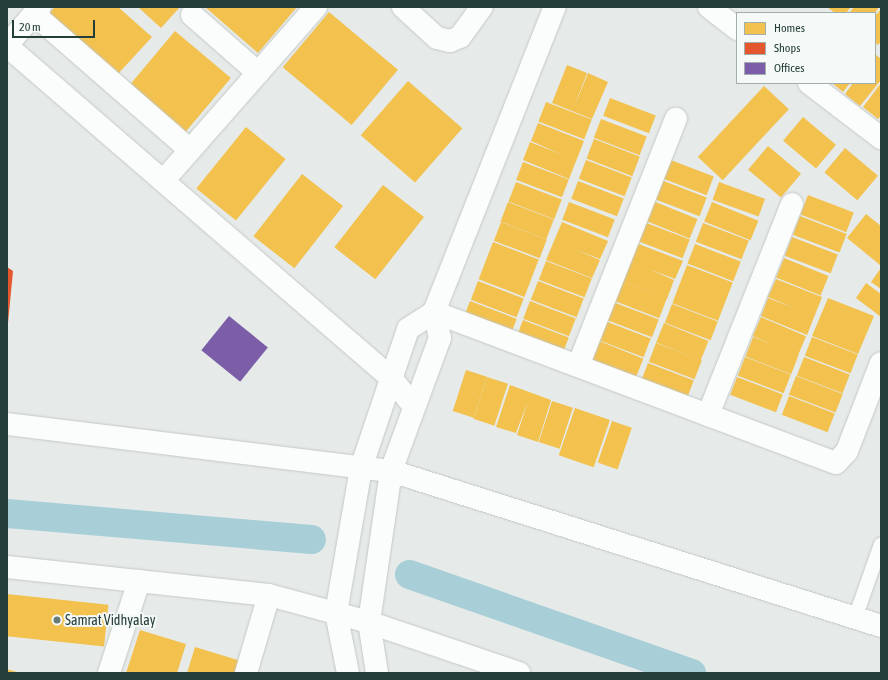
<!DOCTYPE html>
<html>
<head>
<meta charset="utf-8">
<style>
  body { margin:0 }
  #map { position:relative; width:888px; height:680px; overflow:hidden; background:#e6ebe9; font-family:"Asap Condensed",sans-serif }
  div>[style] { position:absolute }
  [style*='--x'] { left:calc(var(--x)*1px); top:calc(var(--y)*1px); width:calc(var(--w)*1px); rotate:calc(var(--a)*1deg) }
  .homes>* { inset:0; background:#f2c14e; transform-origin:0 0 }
  .shops>* { inset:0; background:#e4572e }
  .offices>* { inset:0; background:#7b5ea7; transform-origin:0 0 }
  .canal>* { height:29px; margin:-14.5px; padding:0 14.5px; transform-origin:14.5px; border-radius:14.5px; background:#a8ced8 }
  .roads { filter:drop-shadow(0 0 1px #c3c8c6) drop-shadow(0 0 1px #c3c8c6) }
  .lane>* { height:14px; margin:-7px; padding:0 7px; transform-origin:7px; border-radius:7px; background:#fbfcfc }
  .street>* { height:22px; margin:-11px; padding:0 11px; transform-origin:11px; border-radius:11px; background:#fbfcfc }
  .secondary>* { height:22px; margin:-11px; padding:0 11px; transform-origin:11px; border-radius:11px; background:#fbfcfc }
  .dots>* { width:11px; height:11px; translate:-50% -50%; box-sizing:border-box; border:2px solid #f5f9f7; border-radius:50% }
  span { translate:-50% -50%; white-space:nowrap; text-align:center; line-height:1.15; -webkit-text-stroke:4px #f5f9f7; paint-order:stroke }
  .poi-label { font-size:14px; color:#243e39 }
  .left { translate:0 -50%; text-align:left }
  .frame { position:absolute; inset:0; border:8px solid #243e39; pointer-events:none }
  .legend { position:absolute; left:736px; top:12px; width:140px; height:72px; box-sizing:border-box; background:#f5f9f7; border:1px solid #a1aeab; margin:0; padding:5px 7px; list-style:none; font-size:12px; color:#243e39 }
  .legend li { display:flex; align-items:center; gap:8px; height:20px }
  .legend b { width:20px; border:1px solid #a1aeab }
  .scale { position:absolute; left:12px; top:20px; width:83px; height:18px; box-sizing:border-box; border:2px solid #243e39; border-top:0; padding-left:5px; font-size:12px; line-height:14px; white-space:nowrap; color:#243e39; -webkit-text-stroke:3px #f5f9f7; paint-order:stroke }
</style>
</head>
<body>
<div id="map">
  <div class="homes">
    <div style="clip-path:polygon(55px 7px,118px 7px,152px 37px,117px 75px,48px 14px)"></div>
    <div style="clip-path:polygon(138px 7px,180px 7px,161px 28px)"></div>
    <div style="clip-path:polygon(205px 7px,297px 7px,258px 53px)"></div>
    <div style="clip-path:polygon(827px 7px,851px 7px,846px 13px,835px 13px)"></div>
    <div style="clip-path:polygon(854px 7px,879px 7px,875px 13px,849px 13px)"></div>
    <div style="clip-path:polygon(881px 9px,881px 41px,878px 45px,875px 43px,875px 16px)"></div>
    <div style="left:329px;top:12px;width:90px;height:72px;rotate:40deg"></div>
    <div style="left:175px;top:31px;width:73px;height:73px;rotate:40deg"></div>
    <div style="clip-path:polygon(875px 54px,881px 59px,881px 80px,860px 106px,845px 94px,853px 83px,875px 83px)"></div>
    <div style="clip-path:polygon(567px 65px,587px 73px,573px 110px,588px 73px,608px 82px,592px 119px,552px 103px)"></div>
    <div style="left:408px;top:81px;width:72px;height:72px;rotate:41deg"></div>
    <div style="clip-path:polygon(832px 83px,850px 83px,843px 92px)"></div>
    <div style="clip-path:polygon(881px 83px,881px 116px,878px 119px,863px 107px)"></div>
    <div style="left:764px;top:86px;width:34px;height:97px;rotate:43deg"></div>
    <div style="left:610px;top:98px;width:49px;height:19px;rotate:21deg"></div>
    <div style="left:546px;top:102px;width:49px;height:21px;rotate:21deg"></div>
    <div style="left:803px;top:117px;width:43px;height:31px;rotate:40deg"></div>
    <div style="left:601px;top:119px;width:49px;height:20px;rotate:21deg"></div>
    <div style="clip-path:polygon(538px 123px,584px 141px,569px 179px,523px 160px,530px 142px,563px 155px,531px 141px)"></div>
    <div style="left:246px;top:127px;width:51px;height:79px;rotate:39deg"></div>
    <div style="left:594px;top:139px;width:49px;height:21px;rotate:21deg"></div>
    <div style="left:768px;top:146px;width:43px;height:31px;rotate:40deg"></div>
    <div style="left:845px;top:148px;width:43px;height:32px;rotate:40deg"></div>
    <div style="left:668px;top:159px;width:49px;height:20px;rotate:21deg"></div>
    <div style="left:586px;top:160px;width:49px;height:20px;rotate:21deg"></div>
    <div style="left:523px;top:162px;width:49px;height:19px;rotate:21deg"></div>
    <div style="left:302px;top:174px;width:52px;height:79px;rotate:38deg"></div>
    <div style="left:661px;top:180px;width:49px;height:20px;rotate:21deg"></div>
    <div style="left:578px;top:181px;width:49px;height:19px;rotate:21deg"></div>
    <div style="left:516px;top:182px;width:49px;height:21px;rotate:21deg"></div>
    <div style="left:719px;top:182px;width:49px;height:19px;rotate:20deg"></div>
    <div style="left:383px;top:185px;width:52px;height:79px;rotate:38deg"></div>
    <div style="left:808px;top:195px;width:49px;height:21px;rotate:21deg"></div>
    <div style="left:653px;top:201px;width:48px;height:21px;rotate:22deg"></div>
    <div style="left:508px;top:202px;width:49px;height:21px;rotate:21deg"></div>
    <div style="left:569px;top:202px;width:49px;height:19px;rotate:21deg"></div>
    <div style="left:712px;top:202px;width:50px;height:21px;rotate:22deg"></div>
    <div style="clip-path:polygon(866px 214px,881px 226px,880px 265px,847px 238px)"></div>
    <div style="left:800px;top:216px;width:50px;height:20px;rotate:21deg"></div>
    <div style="left:501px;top:222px;width:49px;height:20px;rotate:21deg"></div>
    <div style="clip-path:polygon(562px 222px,608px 241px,600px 259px,574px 249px,600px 260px,592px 278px,546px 260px)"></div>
    <div style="left:644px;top:222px;width:49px;height:20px;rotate:21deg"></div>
    <div style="left:703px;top:223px;width:49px;height:20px;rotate:21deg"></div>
    <div style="left:792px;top:237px;width:49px;height:20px;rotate:21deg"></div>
    <div style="left:493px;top:242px;width:49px;height:40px;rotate:21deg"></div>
    <div style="clip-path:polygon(636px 243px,683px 261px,675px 279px,649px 269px,674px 280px,667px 299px,621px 281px)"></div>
    <div style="left:695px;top:244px;width:49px;height:21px;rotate:21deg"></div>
    <div style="left:784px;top:258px;width:48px;height:21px;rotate:22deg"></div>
    <div style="left:546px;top:261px;width:49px;height:20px;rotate:21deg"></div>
    <div style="left:687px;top:265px;width:49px;height:41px;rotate:21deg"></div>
    <div style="clip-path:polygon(881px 268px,881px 289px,871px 282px)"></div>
    <div style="clip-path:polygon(776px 279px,822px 297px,807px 335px,761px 316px,768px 298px,794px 308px,768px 297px)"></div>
    <div style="left:478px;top:281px;width:49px;height:20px;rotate:21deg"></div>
    <div style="left:538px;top:281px;width:49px;height:20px;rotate:21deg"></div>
    <div style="left:621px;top:281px;width:49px;height:21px;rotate:21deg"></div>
    <div style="clip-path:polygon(866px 283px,881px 294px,881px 317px,856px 298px)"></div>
    <div style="clip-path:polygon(828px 298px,874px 316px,858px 354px,812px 336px,820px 317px,846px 328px,820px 317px)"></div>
    <div style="left:470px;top:301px;width:50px;height:20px;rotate:21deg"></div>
    <div style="left:530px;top:301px;width:49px;height:19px;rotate:21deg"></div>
    <div style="left:613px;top:302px;width:49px;height:19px;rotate:21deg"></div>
    <div style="left:672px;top:304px;width:49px;height:20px;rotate:21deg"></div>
    <div style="left:761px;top:317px;width:49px;height:21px;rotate:23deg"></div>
    <div style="left:523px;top:320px;width:49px;height:20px;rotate:21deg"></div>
    <div style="left:605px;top:321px;width:49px;height:20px;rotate:21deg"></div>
    <div style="left:664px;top:323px;width:48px;height:21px;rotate:22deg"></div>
    <div style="left:753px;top:337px;width:49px;height:21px;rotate:21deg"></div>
    <div style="left:812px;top:337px;width:49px;height:20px;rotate:21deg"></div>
    <div style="left:597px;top:340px;width:50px;height:20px;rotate:22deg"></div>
    <div style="left:656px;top:343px;width:49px;height:20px;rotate:21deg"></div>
    <div style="left:745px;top:357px;width:49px;height:20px;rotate:21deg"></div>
    <div style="left:804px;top:357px;width:49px;height:20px;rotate:21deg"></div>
    <div style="left:648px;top:363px;width:49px;height:19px;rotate:21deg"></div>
    <div style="left:466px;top:370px;width:22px;height:43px;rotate:18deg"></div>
    <div style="left:796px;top:376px;width:50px;height:20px;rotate:21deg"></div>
    <div style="left:487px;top:377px;width:22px;height:44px;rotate:18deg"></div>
    <div style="left:737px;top:377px;width:49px;height:19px;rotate:21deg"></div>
    <div style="clip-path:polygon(510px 385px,551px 400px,538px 442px,517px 435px,528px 401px,516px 433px,496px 427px)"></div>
    <div style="left:789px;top:396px;width:49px;height:20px;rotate:21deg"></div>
    <div style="left:552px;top:401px;width:22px;height:43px;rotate:18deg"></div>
    <div style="left:575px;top:408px;width:37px;height:50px;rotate:19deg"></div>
    <div style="left:612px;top:421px;width:21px;height:44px;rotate:19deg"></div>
    <div style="left:7px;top:594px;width:102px;height:42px;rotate:6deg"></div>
    <div style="clip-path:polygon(140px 630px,186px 644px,177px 673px,126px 673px)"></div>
    <div style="clip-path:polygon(195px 647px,241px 661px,237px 673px,187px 673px)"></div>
    <div style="clip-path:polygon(7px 669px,20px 673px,7px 673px)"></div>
  </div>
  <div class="shops">
    <div style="clip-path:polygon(7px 267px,13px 271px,8px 323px,7px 323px)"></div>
  </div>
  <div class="offices">
    <div style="left:229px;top:316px;width:50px;height:44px;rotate:39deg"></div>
  </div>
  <div class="canal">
    <div style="--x:7;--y:513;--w:305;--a:4.9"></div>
    <div style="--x:409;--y:574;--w:299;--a:19.3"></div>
  </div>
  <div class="roads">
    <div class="lane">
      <div style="--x:855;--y:618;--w:78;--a:-70.6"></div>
    </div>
    <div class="street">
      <div style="--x:403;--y:7;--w:46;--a:42.4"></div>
      <div style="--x:437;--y:38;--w:13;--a:13"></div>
      <div style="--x:450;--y:41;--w:11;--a:-22"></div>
      <div style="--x:460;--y:37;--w:37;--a:-54"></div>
      <div style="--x:709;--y:7;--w:36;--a:38"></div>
      <div style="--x:34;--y:14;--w:207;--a:41.1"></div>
      <div style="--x:192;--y:15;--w:88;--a:41.3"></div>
      <div style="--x:7;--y:45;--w:50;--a:-49"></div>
      <div style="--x:7;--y:46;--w:508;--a:40.85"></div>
      <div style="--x:391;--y:378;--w:36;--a:51"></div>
      <div style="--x:809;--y:83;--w:91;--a:37.4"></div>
      <div style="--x:163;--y:181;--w:232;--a:-48.7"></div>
      <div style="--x:434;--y:312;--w:429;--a:20.6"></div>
      <div style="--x:836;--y:463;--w:16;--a:-47"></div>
      <div style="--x:847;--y:451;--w:94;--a:-68.9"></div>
      <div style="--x:578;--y:366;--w:266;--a:-68.4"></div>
      <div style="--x:708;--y:415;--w:227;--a:-68.3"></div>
      <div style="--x:109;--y:673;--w:97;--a:-71.9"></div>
      <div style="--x:246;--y:673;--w:81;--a:-73.6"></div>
      <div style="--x:348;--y:673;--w:61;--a:-101.3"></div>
      <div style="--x:336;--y:613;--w:147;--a:-80.2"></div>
      <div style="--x:361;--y:468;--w:147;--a:-71.3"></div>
      <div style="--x:408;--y:329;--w:31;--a:-33"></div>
      <div style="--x:377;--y:673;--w:52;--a:-98.9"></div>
      <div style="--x:369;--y:622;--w:153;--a:-81.7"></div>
      <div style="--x:391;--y:471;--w:142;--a:-69.8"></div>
      <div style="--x:440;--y:338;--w:27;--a:-103"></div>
      <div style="--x:434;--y:312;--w:328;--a:-68.4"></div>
    </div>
    <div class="secondary">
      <div style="--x:7;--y:424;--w:387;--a:7"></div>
      <div style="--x:391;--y:471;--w:514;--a:17.55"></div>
      <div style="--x:7;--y:567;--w:263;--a:6.1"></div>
      <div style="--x:269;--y:595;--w:99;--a:15.2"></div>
      <div style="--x:365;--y:621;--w:163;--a:18.7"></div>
    </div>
  </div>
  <div class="dots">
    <div style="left:57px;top:620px;background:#687b77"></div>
  </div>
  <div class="poi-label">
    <span class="left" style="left:65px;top:620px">Samrat Vidhyalay</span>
  </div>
  <div class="frame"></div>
  <ul class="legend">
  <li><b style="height:11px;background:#f2c14e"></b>Homes</li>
  <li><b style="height:11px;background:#e4572e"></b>Shops</li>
  <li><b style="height:11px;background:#7b5ea7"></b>Offices</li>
  </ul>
  <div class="scale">20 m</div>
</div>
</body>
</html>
